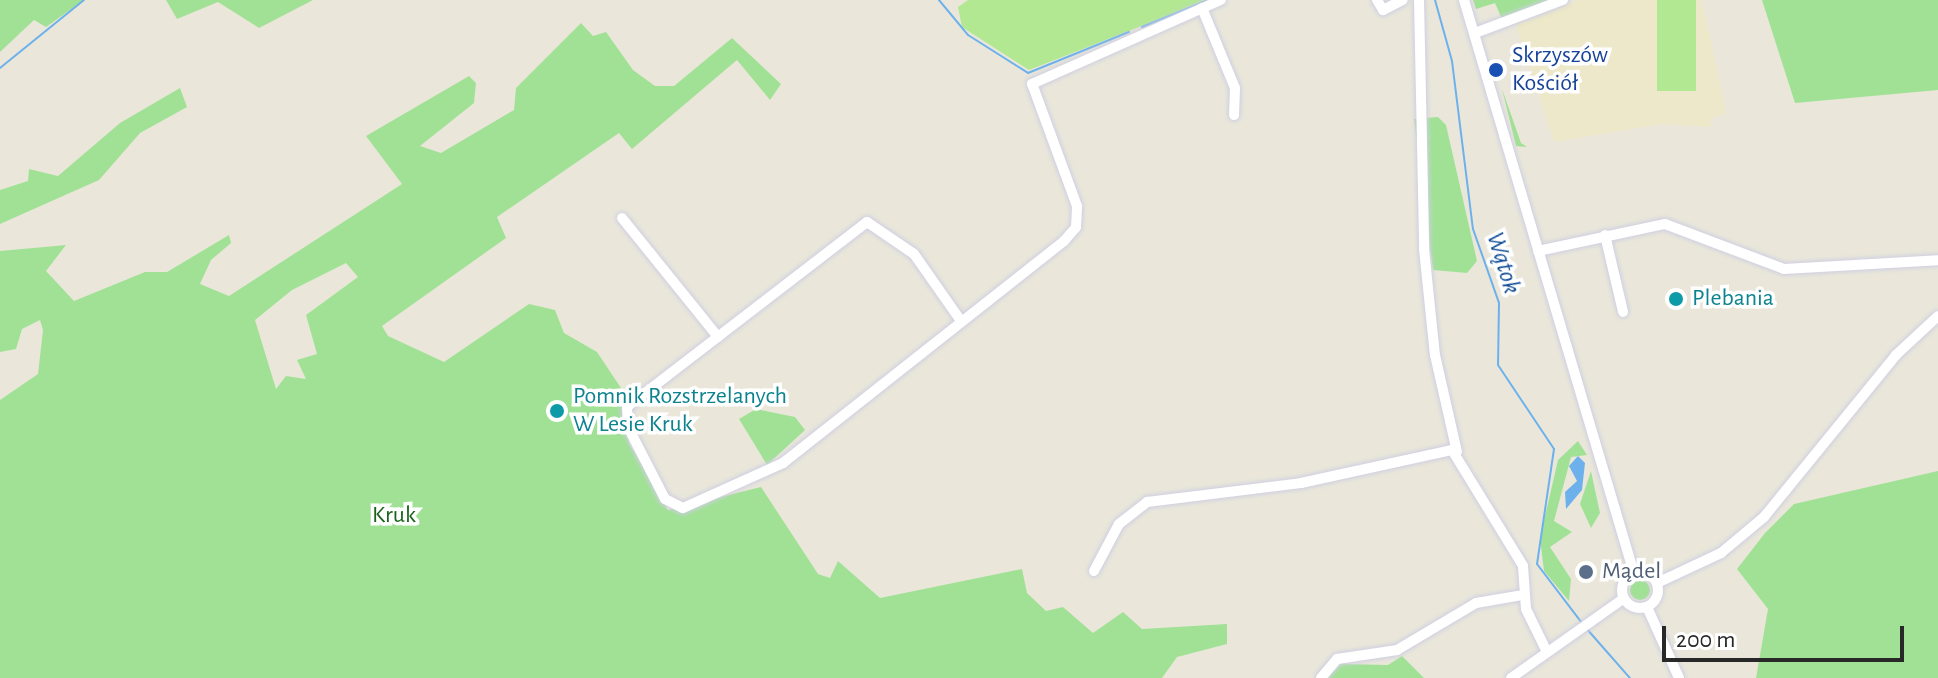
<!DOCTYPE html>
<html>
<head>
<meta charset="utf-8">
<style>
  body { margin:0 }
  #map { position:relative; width:1938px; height:678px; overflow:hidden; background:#eae7da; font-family:"Alegreya Sans",sans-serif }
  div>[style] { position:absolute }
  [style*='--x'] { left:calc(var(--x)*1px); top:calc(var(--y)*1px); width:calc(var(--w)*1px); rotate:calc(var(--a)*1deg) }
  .education>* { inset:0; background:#ece8c9 }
  .green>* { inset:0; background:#a1e196 }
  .round { border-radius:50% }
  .pitch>* { inset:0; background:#b2e892; transform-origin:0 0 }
  .water>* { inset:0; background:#6db1ec }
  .stream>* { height:2px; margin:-1px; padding:0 1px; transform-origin:1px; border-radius:1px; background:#6db1ec }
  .roads { filter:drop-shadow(0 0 2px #cfcfe1) drop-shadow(0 0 2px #cfcfe1) }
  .minor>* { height:10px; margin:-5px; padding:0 5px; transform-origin:5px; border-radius:5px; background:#fff }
  .minor>.ring { margin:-5px; padding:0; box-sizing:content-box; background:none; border:10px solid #fff; border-radius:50% }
  .dots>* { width:22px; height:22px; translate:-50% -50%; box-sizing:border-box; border:4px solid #fff; border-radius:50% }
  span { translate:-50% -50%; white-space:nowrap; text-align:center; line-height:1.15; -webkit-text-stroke:7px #fff; paint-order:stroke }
  .transit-label { font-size:24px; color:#164399 }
  .left { translate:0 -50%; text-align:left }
  .culture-label { font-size:24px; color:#0d838f }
  .park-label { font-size:24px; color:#1b631a }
  .service-label { font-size:24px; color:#4e5e75 }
  .water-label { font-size:26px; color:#0f4c95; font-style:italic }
  .scale { position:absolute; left:1662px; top:626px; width:242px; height:36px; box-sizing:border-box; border:4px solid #282828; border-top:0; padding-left:10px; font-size:24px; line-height:28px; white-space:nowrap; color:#282828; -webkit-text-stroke:6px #fff; paint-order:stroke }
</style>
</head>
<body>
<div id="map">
  <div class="education">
    <div style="clip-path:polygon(1579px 0,1702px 0,1726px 113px,1711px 118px,1711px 127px,1662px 124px,1554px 142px,1516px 25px)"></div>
  </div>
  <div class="green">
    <div style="clip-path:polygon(0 0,84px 0,46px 27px,34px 20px,0 52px)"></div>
    <div style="clip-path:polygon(166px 0,313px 0,259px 28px,218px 2px,177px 19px)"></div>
    <div style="clip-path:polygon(1473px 0,1549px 0,1502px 19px,1495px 3px,1476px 9px)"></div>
    <div style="clip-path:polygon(1762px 0,1938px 0,1938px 90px,1795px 103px)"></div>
    <div style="clip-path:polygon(evenodd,581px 23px,593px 36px,606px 32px,633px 70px,655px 86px,674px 86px,732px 38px,781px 84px,770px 100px,737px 60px,632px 149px,619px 133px,497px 217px,506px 238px,382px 326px,388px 336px,444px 362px,529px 304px,555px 310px,564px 333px,597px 352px,625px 394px,629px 443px,668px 510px,761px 487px,818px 574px,830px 578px,838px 561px,880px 598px,1022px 569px,1027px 593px,1046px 611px,1063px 607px,1093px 633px,1123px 612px,1142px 629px,1227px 624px,1227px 644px,1177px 657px,1162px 678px,0 678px,0 400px,38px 374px,43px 330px,40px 320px,22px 329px,16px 349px,0 352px,0 251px,66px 245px,46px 271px,74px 301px,145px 272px,167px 272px,229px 235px,231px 243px,211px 260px,200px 284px,229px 296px,402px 184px,366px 136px,469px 76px,476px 83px,474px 103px,420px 146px,441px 153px,514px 110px,516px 88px,581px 23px,346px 263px,358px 277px,306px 315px,317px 354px,297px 360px,306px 379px,286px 376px,276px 389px,255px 320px,292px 290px,346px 263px)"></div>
    <div style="clip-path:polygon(180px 88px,187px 107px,140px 133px,99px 180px,0 224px,0 190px,28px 181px,29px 169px,58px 176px,120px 123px)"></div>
    <div style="clip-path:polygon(1502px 89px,1521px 143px,1527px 147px,1516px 146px)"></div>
    <div style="clip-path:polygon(1438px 117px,1446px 125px,1477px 261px,1467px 273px,1433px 270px,1414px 119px)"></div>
    <div style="clip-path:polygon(756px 409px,795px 417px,805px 430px,767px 465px,739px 419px)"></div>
    <div style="clip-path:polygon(1578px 441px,1587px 455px,1571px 457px,1554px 521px,1572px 532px,1550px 547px,1571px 579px,1569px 601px,1544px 571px,1540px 538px,1558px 460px)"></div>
    <div style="clip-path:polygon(1591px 471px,1600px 513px,1591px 528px,1580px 504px)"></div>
    <div style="clip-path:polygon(1938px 471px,1938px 678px,1756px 678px,1768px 609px,1737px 569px,1765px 533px,1794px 504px)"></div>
    <div class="round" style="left:1630px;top:580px;width:20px;height:20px"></div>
    <div style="clip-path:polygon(1402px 656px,1424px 678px,1328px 678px,1341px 664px,1388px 665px)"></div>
  </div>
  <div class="pitch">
    <div style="clip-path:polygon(968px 0,1208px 0,1029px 70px,962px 27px,958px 7px)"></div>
    <div style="left:1657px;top:0;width:39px;height:91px"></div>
  </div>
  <div class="water">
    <div style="clip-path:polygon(1578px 456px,1585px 463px,1582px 490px,1566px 509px,1565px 492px,1577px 481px,1569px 466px)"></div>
  </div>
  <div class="stream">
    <div style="--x:939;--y:0;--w:45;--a:50.4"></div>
    <div style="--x:968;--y:35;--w:71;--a:32.3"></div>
    <div style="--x:1028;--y:73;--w:109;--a:-22.1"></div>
    <div style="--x:1435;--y:0;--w:63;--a:74.4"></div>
    <div style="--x:1452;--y:61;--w:169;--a:82.9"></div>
    <div style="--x:1473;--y:229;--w:78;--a:70.6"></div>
    <div style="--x:1499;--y:303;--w:62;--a:90.9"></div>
    <div style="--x:1498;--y:365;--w:101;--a:56.3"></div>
    <div style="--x:1554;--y:449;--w:116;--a:98.4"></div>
    <div style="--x:1537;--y:564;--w:74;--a:52.7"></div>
    <div style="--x:1142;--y:27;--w:71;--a:-22.2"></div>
    <div style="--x:0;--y:68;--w:108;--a:-39"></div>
    <div style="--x:1586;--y:628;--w:67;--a:48.7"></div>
  </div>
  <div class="roads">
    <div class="minor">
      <div style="--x:1377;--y:0;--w:12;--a:59"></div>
      <div style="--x:1383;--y:10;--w:22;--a:-27"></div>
      <div style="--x:1419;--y:0;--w:249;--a:88.8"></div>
      <div style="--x:1424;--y:249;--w:107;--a:84.1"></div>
      <div style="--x:1435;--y:355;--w:99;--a:77.2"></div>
      <div style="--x:1464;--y:0;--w:598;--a:73.48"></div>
      <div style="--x:1202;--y:8;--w:87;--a:67.6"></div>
      <div style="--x:1235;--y:88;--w:27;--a:92"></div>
      <div style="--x:1475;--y:33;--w:94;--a:-20.6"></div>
      <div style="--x:622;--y:218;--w:153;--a:51.1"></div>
      <div style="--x:1605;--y:235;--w:79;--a:76.8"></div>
      <div style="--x:1538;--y:251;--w:130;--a:-12"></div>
      <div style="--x:1665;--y:224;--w:127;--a:20.7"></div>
      <div style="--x:1784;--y:269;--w:154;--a:-3.3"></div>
      <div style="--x:961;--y:321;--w:82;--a:-125"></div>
      <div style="--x:914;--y:254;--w:57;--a:-145.8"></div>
      <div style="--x:867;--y:222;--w:303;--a:142.4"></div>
      <div style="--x:627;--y:407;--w:20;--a:87"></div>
      <div style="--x:628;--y:427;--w:81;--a:62.8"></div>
      <div style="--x:665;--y:499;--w:20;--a:27"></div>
      <div style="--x:683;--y:508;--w:110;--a:-24.2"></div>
      <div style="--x:783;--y:463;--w:358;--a:-38.3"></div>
      <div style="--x:1064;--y:241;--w:18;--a:-49"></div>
      <div style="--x:1076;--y:227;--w:21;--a:-87"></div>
      <div style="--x:1077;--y:206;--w:130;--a:-110.2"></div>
      <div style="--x:1032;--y:84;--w:207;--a:-24"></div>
      <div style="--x:1094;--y:571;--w:53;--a:-62"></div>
      <div style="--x:1119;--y:524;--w:36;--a:-38"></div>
      <div style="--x:1147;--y:502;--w:155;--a:-7"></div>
      <div style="--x:1301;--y:483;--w:155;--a:-12.3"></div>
      <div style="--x:1452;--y:450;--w:136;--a:58.5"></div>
      <div style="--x:1523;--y:566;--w:43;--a:86"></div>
      <div style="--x:1526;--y:609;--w:48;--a:64"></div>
      <div class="ring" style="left:1622px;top:572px;width:26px;height:26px"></div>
      <div style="--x:1657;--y:583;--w:71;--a:-25.1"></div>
      <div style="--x:1721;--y:553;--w:56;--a:-39.9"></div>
      <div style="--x:1764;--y:517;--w:209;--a:-50.8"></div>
      <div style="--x:1896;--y:355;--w:57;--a:-42.9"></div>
      <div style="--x:1647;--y:607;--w:78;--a:65.7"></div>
      <div style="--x:1321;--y:678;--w:25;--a:-50"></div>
      <div style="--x:1337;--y:659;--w:61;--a:-8.5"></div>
      <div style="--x:1397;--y:650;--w:92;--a:-30.7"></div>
      <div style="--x:1476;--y:603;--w:48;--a:-9.7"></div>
      <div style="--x:1511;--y:678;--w:137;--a:-35.2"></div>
    </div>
  </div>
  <div class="dots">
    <div style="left:1496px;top:70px;background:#1a4fb4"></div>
    <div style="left:1676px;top:299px;background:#0f9aa8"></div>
    <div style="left:557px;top:411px;background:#0f9aa8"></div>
    <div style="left:1586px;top:572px;background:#5c6f8a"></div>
  </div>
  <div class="transit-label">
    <span class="left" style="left:1512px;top:70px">Skrzyszów<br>Kościół</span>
  </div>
  <div class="culture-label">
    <span class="left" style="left:1692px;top:299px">Plebania</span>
    <span class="left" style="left:573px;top:411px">Pomnik Rozstrzelanych<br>W Lesie Kruk</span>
  </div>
  <div class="park-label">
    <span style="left:394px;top:516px">Kruk</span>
  </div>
  <div class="service-label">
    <span class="left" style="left:1602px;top:572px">Mądel</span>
  </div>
  <div class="water-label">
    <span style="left:1503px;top:263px;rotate:73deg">Wątok</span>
  </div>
  <div class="scale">200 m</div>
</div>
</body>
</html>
